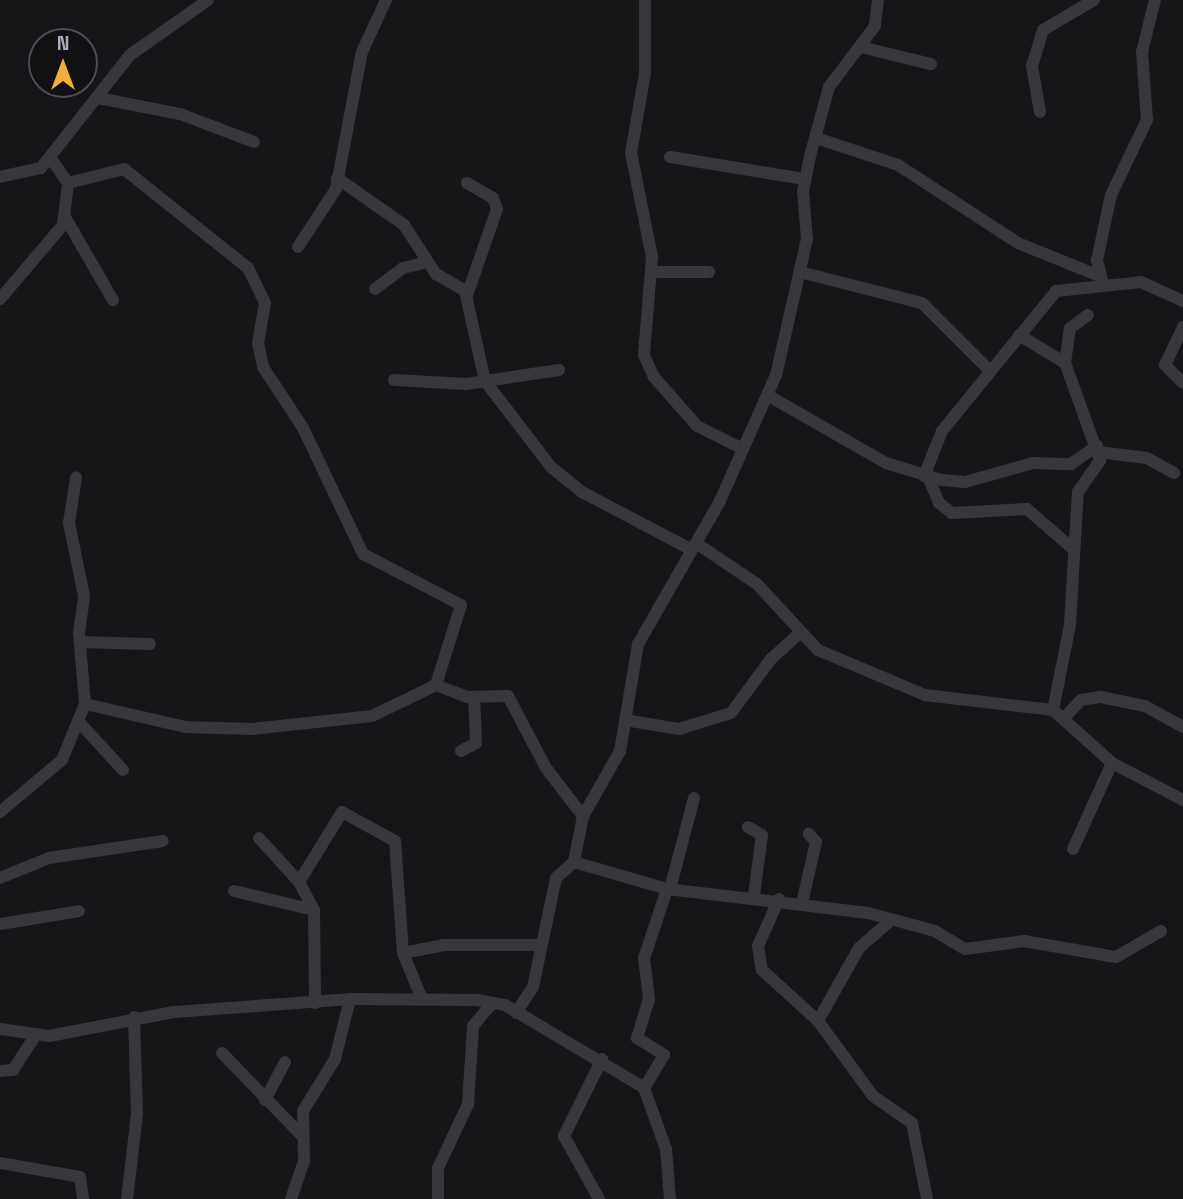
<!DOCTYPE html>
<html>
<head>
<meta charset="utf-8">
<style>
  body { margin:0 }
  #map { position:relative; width:1183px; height:1199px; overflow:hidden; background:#161618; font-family:"Space Grotesk",sans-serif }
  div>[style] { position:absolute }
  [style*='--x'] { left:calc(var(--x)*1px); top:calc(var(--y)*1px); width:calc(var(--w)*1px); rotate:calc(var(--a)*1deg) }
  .minor>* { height:12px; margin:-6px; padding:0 6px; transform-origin:6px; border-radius:6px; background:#37383d }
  span { translate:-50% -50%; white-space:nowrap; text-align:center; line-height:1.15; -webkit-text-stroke:5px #111113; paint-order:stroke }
  .north { position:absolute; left:28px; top:28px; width:70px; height:70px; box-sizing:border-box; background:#111113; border:2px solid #4d4f55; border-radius:50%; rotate:0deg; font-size:19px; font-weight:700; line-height:28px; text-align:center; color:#a8adb8 }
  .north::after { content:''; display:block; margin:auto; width:24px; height:32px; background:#f2b134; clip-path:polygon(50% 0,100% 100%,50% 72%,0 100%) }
</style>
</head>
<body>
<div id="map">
  <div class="minor">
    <div style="--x:645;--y:0;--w:73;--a:90"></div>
    <div style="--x:645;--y:73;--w:81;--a:99.9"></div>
    <div style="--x:631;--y:153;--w:106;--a:78.6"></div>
    <div style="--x:652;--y:257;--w:98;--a:94.7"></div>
    <div style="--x:644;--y:355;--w:24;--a:66"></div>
    <div style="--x:654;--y:377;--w:65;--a:48.7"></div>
    <div style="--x:697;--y:426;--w:49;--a:26.6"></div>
    <div style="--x:878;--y:0;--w:26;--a:97"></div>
    <div style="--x:875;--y:26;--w:76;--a:127"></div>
    <div style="--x:829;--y:87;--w:72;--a:105.4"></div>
    <div style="--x:810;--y:156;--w:36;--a:101"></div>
    <div style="--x:803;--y:191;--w:48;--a:85.2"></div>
    <div style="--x:807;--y:239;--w:139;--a:102.8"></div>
    <div style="--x:776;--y:375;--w:138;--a:114"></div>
    <div style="--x:720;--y:501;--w:165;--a:119.8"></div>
    <div style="--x:638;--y:644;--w:109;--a:99.5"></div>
    <div style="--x:620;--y:751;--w:75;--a:119.6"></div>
    <div style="--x:583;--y:816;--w:47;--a:101.1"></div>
    <div style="--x:574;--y:862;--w:97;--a:16.2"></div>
    <div style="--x:667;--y:889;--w:202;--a:6.8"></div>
    <div style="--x:868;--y:913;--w:69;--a:15"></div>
    <div style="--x:935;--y:931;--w:35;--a:31"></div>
    <div style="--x:965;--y:949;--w:60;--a:-7.7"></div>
    <div style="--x:1024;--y:941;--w:93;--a:9.9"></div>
    <div style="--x:1116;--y:957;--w:52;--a:-30"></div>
    <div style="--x:861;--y:47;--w:72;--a:13.7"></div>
    <div style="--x:98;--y:98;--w:84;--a:11"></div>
    <div style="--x:180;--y:114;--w:79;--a:20.7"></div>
    <div style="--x:1040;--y:112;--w:47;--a:-99.9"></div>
    <div style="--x:1032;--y:66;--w:38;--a:-73"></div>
    <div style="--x:1043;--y:30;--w:59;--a:-30.5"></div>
    <div style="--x:816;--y:138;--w:86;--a:18.2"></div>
    <div style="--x:898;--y:165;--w:143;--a:33"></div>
    <div style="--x:1018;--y:243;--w:85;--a:22.1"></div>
    <div style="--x:670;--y:157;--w:136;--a:9.3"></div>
    <div style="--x:0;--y:177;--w:42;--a:-12.4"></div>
    <div style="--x:41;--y:168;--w:144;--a:-51.8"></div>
    <div style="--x:130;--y:55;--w:95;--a:-35.2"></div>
    <div style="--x:337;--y:178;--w:82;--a:35"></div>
    <div style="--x:404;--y:225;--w:59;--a:56.9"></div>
    <div style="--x:436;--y:274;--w:34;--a:30"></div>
    <div style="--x:465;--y:291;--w:92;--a:77.5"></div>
    <div style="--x:485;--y:381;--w:108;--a:52.5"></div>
    <div style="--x:551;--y:467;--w:40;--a:39"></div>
    <div style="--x:582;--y:492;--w:122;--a:27.8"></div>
    <div style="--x:68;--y:183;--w:58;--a:-14"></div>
    <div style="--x:124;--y:169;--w:159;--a:38.6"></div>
    <div style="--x:248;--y:268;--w:39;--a:64"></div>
    <div style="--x:265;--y:303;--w:41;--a:99.9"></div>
    <div style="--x:258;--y:343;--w:25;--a:78"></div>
    <div style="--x:263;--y:367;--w:73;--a:56.7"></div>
    <div style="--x:303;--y:428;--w:140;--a:64.5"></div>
    <div style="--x:363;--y:554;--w:110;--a:27.5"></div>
    <div style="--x:461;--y:605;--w:84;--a:107.4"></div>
    <div style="--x:467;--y:183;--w:30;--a:30"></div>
    <div style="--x:493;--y:198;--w:12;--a:70"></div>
    <div style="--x:497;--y:209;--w:91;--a:109.2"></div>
    <div style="--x:65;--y:217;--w:96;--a:60"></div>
    <div style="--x:298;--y:247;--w:69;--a:-56.8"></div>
    <div style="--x:336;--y:189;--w:139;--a:-79.3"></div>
    <div style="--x:362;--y:52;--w:57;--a:-65.2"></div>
    <div style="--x:652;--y:272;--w:57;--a:0"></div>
    <div style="--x:800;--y:272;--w:126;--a:14.3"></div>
    <div style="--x:922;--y:303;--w:93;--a:45"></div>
    <div style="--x:1102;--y:279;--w:20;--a:-105"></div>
    <div style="--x:1097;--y:260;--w:66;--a:-77.8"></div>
    <div style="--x:1111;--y:195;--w:83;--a:-64.4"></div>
    <div style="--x:1147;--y:120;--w:68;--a:-94.2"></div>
    <div style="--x:1142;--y:52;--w:54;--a:-76"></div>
    <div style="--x:375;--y:289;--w:35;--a:-37"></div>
    <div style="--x:403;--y:268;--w:25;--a:-14"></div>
    <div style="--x:0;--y:299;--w:97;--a:-49.6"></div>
    <div style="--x:63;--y:225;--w:42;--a:-83.2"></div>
    <div style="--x:68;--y:183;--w:29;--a:-125"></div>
    <div style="--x:1183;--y:327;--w:42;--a:115.3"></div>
    <div style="--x:1165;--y:365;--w:25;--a:45"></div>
    <div style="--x:1019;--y:335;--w:54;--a:31.3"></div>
    <div style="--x:394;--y:380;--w:72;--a:3.2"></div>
    <div style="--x:466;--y:384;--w:94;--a:-8.6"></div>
    <div style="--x:769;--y:396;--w:135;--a:29.8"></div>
    <div style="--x:886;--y:463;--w:59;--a:16.9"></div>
    <div style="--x:942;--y:480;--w:23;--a:5"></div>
    <div style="--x:965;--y:482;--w:71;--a:-15.6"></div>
    <div style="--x:1033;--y:463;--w:38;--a:2"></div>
    <div style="--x:1071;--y:464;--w:32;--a:-35"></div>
    <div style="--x:1098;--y:452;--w:49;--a:7"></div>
    <div style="--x:1147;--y:458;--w:31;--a:29"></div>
    <div style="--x:924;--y:476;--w:48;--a:-68.2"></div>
    <div style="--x:942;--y:431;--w:181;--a:-50.8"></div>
    <div style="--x:1056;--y:291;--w:85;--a:-6"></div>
    <div style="--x:1141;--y:282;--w:46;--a:24.3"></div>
    <div style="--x:928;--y:477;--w:28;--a:67"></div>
    <div style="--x:939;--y:503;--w:16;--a:38"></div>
    <div style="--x:952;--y:513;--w:75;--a:-3.1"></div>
    <div style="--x:1027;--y:509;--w:61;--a:41"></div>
    <div style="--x:696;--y:543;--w:73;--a:33.9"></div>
    <div style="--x:757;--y:584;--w:90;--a:47.3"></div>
    <div style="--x:818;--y:650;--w:116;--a:22.8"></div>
    <div style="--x:925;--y:695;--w:129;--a:6.7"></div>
    <div style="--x:1053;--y:710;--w:79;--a:41.9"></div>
    <div style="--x:1112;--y:763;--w:80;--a:27.5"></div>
    <div style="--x:80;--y:642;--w:70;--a:1.6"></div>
    <div style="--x:85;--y:704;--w:104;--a:12.8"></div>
    <div style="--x:186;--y:727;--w:65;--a:1.8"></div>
    <div style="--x:251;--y:729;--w:122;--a:-6.1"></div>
    <div style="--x:372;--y:716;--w:71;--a:-25.8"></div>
    <div style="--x:436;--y:685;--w:33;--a:21"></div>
    <div style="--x:467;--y:697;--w:41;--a:-1.4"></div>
    <div style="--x:508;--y:696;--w:81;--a:62.2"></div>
    <div style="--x:546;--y:768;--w:61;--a:52.4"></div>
    <div style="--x:1053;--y:710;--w:87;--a:-78.7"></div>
    <div style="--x:1070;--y:625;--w:133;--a:-86.6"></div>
    <div style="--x:1078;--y:492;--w:39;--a:-55"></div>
    <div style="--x:1100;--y:460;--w:103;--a:-109.8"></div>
    <div style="--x:1065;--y:363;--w:35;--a:-82"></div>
    <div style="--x:1070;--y:328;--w:22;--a:-36"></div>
    <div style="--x:1065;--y:717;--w:23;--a:-47"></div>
    <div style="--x:1081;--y:700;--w:20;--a:-9"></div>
    <div style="--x:1101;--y:697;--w:45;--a:11.6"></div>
    <div style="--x:1145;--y:706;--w:43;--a:28.9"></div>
    <div style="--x:625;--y:720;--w:55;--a:9.5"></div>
    <div style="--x:679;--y:729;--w:54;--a:-17.1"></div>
    <div style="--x:731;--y:713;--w:67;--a:-53.5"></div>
    <div style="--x:771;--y:659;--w:38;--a:-42"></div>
    <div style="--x:79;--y:722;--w:65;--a:47.5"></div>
    <div style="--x:461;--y:751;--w:17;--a:-28"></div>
    <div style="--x:476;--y:743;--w:46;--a:-92.5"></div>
    <div style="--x:0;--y:812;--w:81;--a:-40"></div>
    <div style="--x:62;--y:760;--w:61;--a:-67.7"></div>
    <div style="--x:85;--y:704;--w:71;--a:-94.8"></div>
    <div style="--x:79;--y:633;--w:37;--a:-82"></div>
    <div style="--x:84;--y:596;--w:75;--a:-101.6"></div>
    <div style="--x:69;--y:523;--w:46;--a:-81.2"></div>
    <div style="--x:748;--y:827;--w:16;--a:30"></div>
    <div style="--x:762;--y:835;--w:61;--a:97.6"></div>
    <div style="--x:259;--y:838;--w:59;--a:47.7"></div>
    <div style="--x:1073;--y:849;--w:94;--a:-65.6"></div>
    <div style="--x:0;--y:878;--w:53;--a:-22.2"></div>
    <div style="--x:49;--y:858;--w:115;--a:-8.5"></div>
    <div style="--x:667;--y:889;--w:73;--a:108.4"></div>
    <div style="--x:644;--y:958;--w:41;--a:83"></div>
    <div style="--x:649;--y:999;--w:41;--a:107.1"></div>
    <div style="--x:637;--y:1038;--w:32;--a:32"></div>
    <div style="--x:664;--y:1055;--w:39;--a:121"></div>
    <div style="--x:644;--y:1088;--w:65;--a:70.2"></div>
    <div style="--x:666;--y:1149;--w:50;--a:85.4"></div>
    <div style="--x:670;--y:889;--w:94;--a:-75.2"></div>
    <div style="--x:234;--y:891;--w:82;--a:13.4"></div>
    <div style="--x:779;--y:899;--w:51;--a:114.1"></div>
    <div style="--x:758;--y:946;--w:24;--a:81"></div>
    <div style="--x:762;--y:970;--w:76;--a:42.3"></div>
    <div style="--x:818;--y:1021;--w:93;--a:53.7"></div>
    <div style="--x:873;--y:1096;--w:47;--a:34.7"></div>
    <div style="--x:912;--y:1123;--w:77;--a:78.8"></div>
    <div style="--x:802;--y:903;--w:63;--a:-77.1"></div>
    <div style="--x:816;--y:842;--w:11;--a:-131"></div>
    <div style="--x:0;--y:924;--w:80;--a:-9.3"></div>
    <div style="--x:403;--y:953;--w:42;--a:-11"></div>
    <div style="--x:444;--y:945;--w:96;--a:0"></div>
    <div style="--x:315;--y:1003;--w:93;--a:-90.6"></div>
    <div style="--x:314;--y:910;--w:32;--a:-118"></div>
    <div style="--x:299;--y:882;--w:82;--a:-58.4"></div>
    <div style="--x:342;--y:812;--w:60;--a:28.7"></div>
    <div style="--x:395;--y:841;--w:112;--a:85.9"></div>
    <div style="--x:403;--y:953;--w:50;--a:67.6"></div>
    <div style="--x:516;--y:1013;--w:31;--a:-57"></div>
    <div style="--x:533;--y:987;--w:111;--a:-78.1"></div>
    <div style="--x:556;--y:878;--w:24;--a:-42"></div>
    <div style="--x:818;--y:1021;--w:84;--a:-60.7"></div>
    <div style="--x:859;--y:948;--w:40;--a:-41"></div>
    <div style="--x:0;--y:1029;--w:49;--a:8.1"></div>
    <div style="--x:49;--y:1036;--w:127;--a:-10.9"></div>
    <div style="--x:174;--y:1012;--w:176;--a:-4.2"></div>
    <div style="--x:350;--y:999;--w:127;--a:0.5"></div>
    <div style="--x:477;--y:1000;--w:28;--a:10"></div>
    <div style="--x:505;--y:1005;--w:162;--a:30.8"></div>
    <div style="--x:222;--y:1053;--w:117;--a:46"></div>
    <div style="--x:0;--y:1071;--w:13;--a:-4"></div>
    <div style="--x:13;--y:1070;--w:40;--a:-57.1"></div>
    <div style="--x:265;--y:1100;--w:43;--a:-62.2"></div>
    <div style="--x:0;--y:1163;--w:81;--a:9.9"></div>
    <div style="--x:80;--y:1177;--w:22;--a:82"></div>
    <div style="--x:127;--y:1199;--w:86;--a:-83.3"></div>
    <div style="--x:137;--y:1114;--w:97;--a:-91.8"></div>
    <div style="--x:291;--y:1199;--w:40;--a:-71.1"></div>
    <div style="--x:304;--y:1161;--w:50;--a:-91.1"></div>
    <div style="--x:303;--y:1111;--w:61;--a:-58.4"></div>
    <div style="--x:335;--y:1059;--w:62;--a:-76"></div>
    <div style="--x:438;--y:1199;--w:31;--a:-90"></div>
    <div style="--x:438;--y:1168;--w:71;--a:-64.9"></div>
    <div style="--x:468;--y:1104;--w:78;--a:-86.3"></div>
    <div style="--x:473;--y:1026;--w:30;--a:-50"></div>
    <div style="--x:599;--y:1199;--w:72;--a:-119.1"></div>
    <div style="--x:564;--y:1136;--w:86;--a:-63.7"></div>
  </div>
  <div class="north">N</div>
</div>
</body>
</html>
